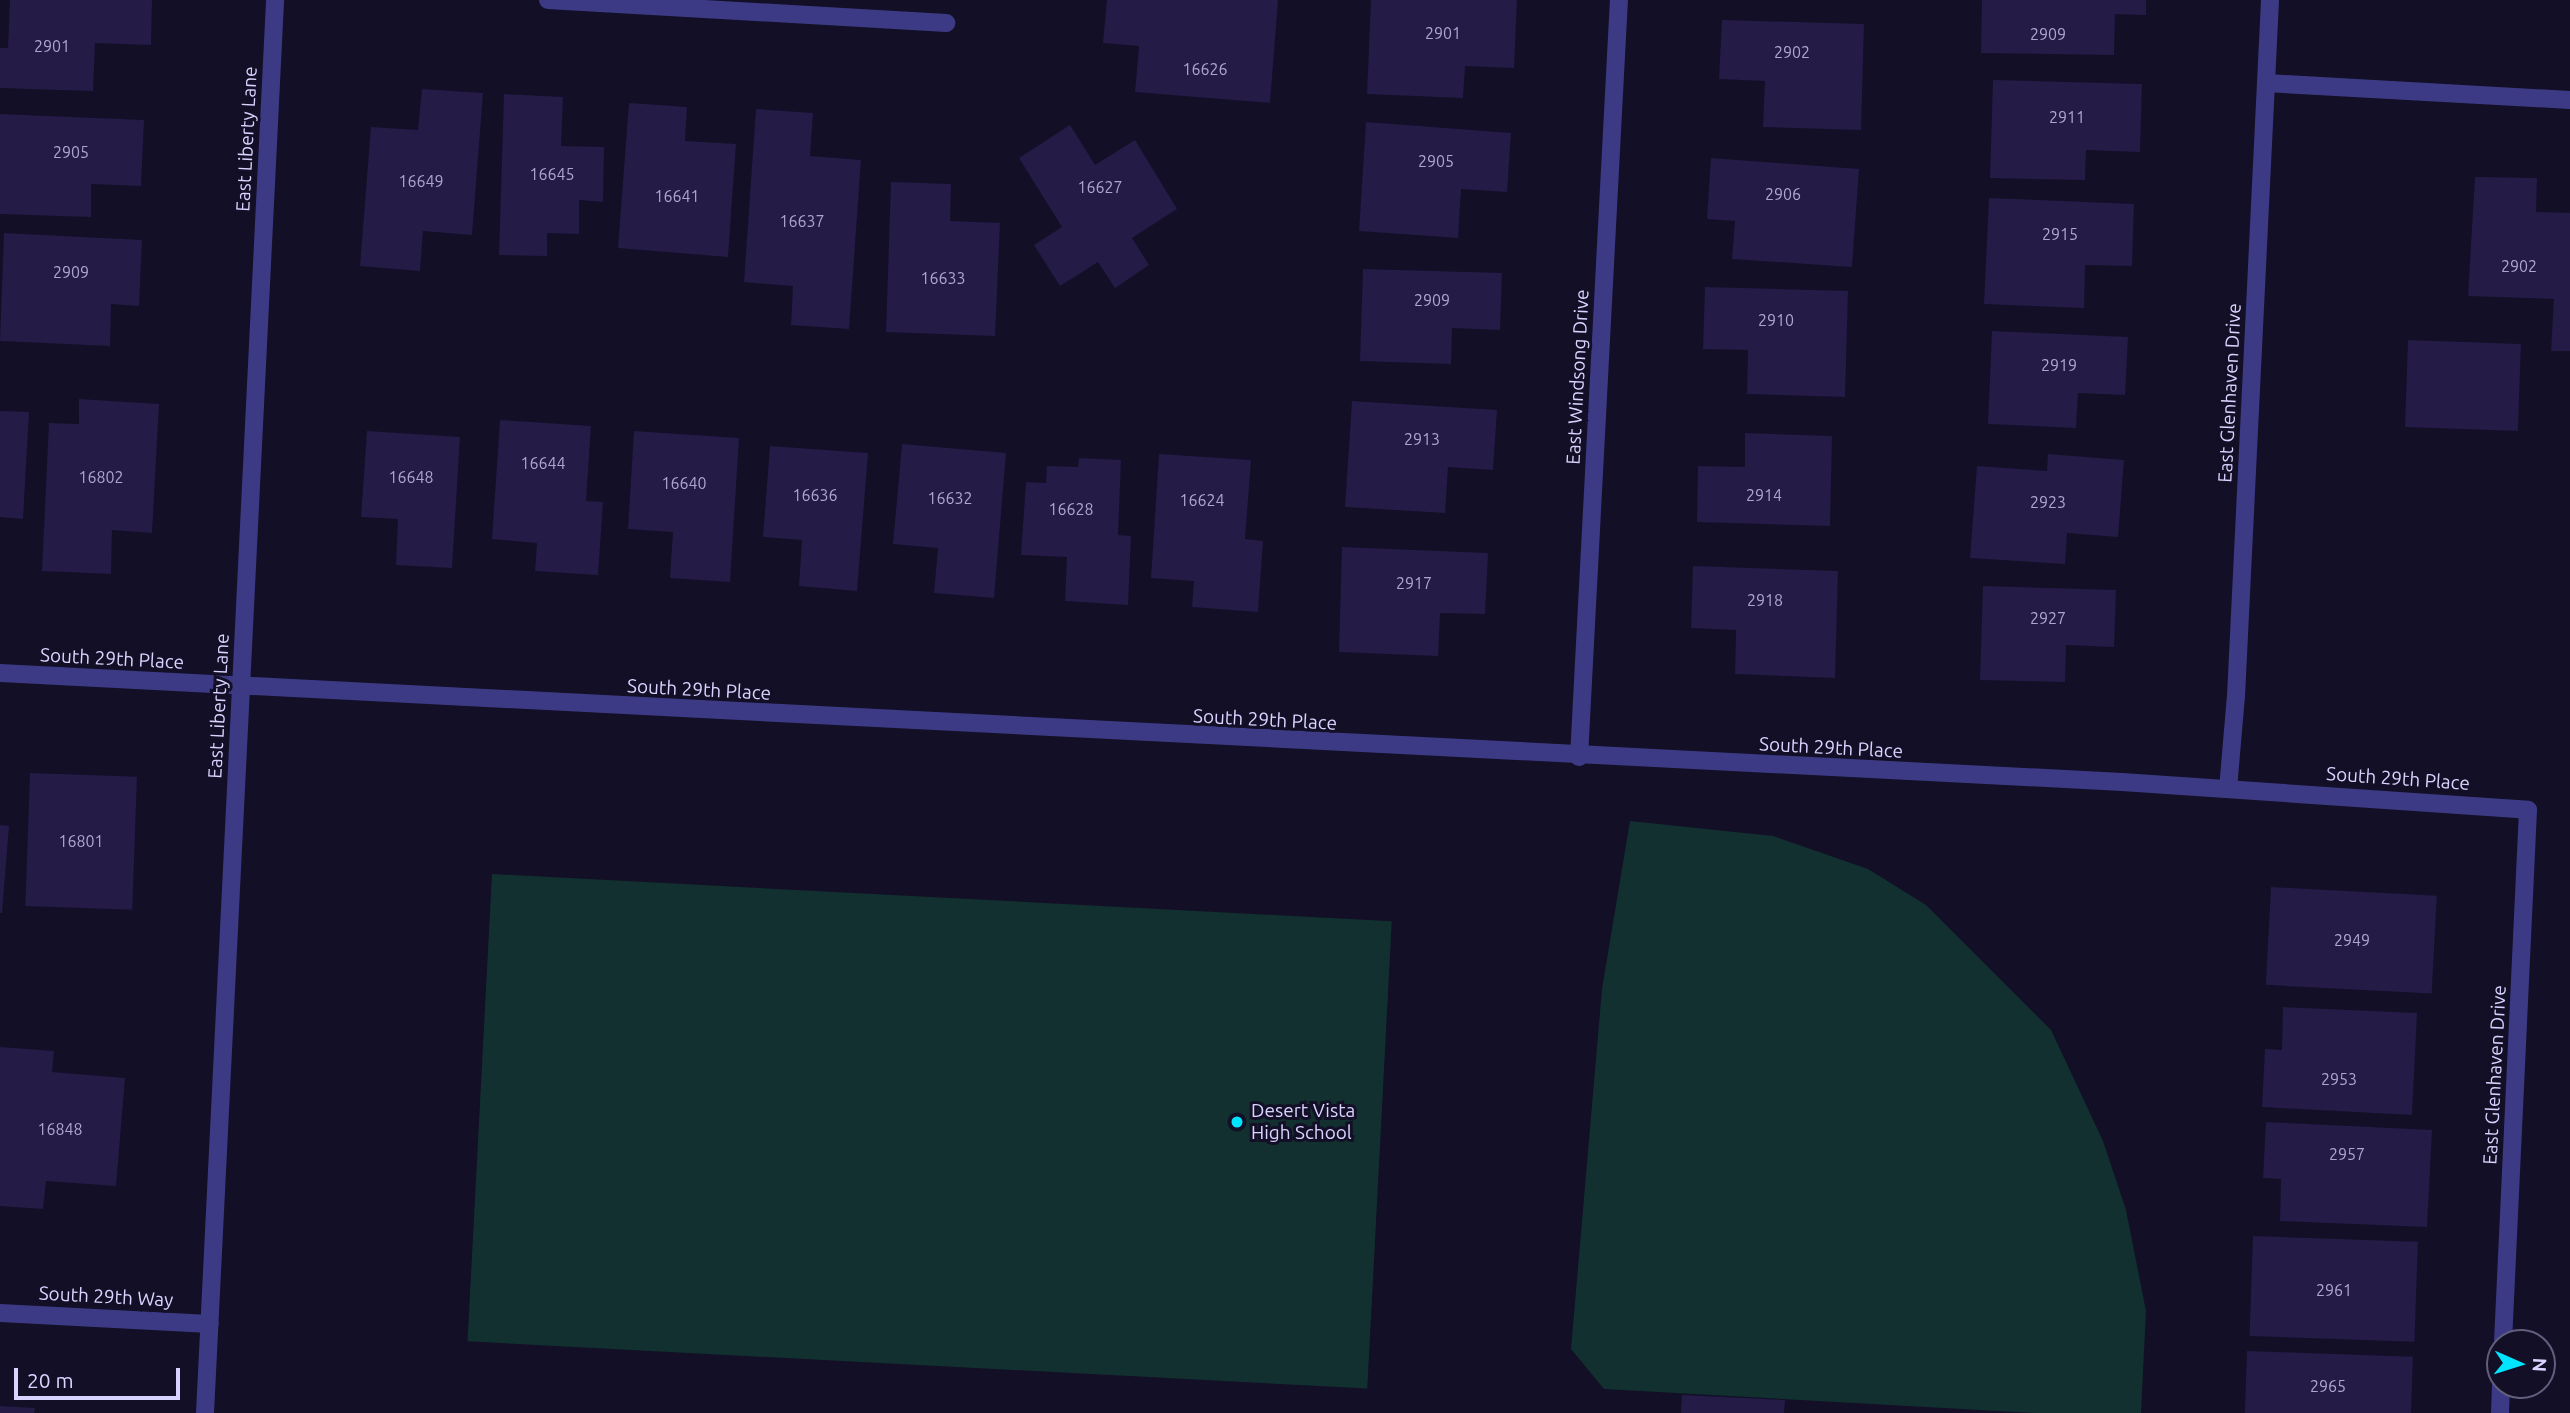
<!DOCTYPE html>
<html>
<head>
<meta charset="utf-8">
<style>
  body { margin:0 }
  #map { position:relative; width:2570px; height:1413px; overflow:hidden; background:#130f26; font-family:Ubuntu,sans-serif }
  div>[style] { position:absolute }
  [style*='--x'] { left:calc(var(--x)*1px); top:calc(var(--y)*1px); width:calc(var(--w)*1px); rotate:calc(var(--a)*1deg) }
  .green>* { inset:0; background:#12302f; transform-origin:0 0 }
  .building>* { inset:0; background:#241b47; transform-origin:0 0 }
  .service>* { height:18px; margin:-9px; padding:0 9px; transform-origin:9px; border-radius:9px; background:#3d3a85 }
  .minor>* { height:18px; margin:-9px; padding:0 9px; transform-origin:9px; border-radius:9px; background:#3d3a85 }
  .tertiary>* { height:18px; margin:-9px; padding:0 9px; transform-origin:9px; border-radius:9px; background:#3d3a85 }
  .dots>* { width:19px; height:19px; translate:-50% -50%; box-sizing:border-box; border:4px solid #130f26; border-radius:50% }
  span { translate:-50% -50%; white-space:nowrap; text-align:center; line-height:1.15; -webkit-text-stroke:6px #130f26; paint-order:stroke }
  .number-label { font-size:16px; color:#aca6d1 }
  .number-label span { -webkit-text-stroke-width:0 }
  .street-label { font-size:19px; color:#d9d4ff }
  .poi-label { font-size:19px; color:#d9d4ff }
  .left { translate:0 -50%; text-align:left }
  .north { position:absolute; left:2486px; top:1329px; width:70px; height:70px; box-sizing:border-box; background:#130f26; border:2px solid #625e7d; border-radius:50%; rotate:93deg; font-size:19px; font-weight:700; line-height:28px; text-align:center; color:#d9d4ff }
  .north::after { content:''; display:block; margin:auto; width:24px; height:32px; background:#00e5ff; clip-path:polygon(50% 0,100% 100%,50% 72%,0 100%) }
  .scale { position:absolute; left:14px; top:1368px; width:166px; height:32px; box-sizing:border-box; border:4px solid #d9d4ff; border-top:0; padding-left:9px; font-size:21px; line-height:24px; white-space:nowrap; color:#d9d4ff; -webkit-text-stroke:5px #130f26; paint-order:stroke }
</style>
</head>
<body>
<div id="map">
  <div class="green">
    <div style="clip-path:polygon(1630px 821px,1773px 836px,1868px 869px,1926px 905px,2051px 1030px,2103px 1141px,2126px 1210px,2146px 1311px,2141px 1413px,2035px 1413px,1604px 1389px,1571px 1349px,1602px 989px)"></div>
    <div style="left:492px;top:874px;width:901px;height:468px;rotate:3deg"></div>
  </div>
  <div class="building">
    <div style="clip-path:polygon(10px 0,152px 0,151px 45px,95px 43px,93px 91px,0 88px,0 48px,8px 48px)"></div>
    <div style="clip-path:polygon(1107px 0,1278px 0,1270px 103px,1135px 92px,1139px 46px,1103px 43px)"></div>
    <div style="clip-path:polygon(1371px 0,1517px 0,1514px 68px,1465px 66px,1463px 98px,1367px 94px)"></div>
    <div style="clip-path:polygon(1982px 0,2146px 0,2146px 15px,2115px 14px,2114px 55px,1981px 53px)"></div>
    <div style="clip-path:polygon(1722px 20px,1864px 24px,1861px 130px,1763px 127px,1765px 81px,1719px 79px)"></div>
    <div style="clip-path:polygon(1993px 80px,2142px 84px,2140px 152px,2086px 150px,2085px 180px,1990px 178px)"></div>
    <div style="clip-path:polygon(422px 89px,483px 93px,472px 235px,423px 231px,420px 271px,360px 266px,371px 127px,418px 130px)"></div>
    <div style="clip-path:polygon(504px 94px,563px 97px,561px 146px,604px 147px,603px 202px,579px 200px,579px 234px,547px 233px,547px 256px,499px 255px)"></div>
    <div style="clip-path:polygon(629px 103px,687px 107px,685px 141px,736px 144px,728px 257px,618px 248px)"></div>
    <div style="clip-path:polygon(756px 109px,813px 113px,810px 156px,861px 160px,849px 329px,791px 325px,793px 286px,744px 282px)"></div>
    <div style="clip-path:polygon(0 114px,144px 120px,141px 186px,91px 184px,91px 217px,0 214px)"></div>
    <div style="clip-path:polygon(1366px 122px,1511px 133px,1507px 192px,1461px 189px,1458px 238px,1359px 231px)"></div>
    <div style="clip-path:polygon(1070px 125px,1095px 165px,1135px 140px,1177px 209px,1132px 238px,1149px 265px,1115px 288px,1098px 262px,1060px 286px,1034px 245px,1062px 227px,1019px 158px)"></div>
    <div style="clip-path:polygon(1711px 158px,1859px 169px,1852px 267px,1732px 259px,1735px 221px,1707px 219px)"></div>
    <div style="clip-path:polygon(2475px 177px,2537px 178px,2536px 212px,2570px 213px,2570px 351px,2551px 351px,2554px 299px,2468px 296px)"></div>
    <div style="clip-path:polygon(891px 182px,951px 184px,950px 221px,1000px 223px,995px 336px,886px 332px)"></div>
    <div style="clip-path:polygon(1989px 198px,2134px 204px,2132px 266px,2085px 265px,2084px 308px,1984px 304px)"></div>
    <div style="clip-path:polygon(4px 233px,142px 240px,139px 306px,111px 304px,110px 346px,0 341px)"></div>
    <div style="clip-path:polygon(1363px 269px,1502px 273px,1500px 330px,1452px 328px,1451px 364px,1360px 361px)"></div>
    <div style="clip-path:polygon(1705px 287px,1848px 291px,1845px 397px,1747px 394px,1748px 350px,1703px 349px)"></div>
    <div style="clip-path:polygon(1992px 331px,2128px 337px,2125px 395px,2078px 393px,2076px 428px,1988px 424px)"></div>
    <div style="left:2408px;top:340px;width:113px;height:87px;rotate:2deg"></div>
    <div style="clip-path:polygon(79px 399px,159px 404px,152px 533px,112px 530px,111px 574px,42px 571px,49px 423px,79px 424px)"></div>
    <div style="clip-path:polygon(1352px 401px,1497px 410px,1493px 470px,1448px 467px,1445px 513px,1345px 507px)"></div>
    <div style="clip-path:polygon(0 411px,29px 412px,23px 519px,0 517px)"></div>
    <div style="clip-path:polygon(500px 420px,591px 426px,586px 501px,603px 502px,598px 575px,535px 571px,537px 543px,492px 539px)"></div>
    <div style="clip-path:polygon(367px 431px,460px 437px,452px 568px,396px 565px,398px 519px,361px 517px)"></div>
    <div style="clip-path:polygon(634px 431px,739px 438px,730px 582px,670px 578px,673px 532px,628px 529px)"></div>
    <div style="clip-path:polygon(1745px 433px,1832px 436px,1830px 526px,1697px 522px,1698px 466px,1745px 467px)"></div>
    <div style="clip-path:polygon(902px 444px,1006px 453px,994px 598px,934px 593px,938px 548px,893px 544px)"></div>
    <div style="clip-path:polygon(770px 446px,868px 453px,857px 591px,799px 586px,802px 540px,763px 537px)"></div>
    <div style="clip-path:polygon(1159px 454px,1251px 460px,1245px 539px,1263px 541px,1258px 612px,1192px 607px,1194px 581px,1151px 578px)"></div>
    <div style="clip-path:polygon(2048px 454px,2124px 460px,2118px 537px,2067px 533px,2065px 564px,1970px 558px,1977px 466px,2047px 471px)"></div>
    <div style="clip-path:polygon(1079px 458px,1121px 460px,1118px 535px,1131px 536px,1128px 605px,1065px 601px,1067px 557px,1021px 555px,1026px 482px,1046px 483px,1047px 466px,1078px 467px)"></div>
    <div style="clip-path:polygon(1342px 547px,1488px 553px,1485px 614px,1440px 613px,1438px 656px,1339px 652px)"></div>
    <div style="clip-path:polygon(1693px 566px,1838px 571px,1835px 678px,1735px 674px,1736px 630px,1691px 628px)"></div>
    <div style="clip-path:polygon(1983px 586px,2116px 590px,2114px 647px,2066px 645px,2065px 682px,1980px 680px)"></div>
    <div style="left:30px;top:773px;width:107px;height:133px;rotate:2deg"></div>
    <div style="clip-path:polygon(0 825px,9px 826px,2px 913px,0 913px)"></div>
    <div style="left:2271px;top:887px;width:166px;height:98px;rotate:3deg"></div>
    <div style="clip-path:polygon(2283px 1007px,2417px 1013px,2412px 1115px,2262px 1107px,2265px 1049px,2282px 1050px)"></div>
    <div style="clip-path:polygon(0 1047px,54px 1051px,52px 1072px,125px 1078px,116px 1186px,46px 1181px,43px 1209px,0 1206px)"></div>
    <div style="clip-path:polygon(2266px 1122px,2432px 1130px,2427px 1227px,2280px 1221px,2281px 1179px,2263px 1178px)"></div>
    <div style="left:2253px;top:1236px;width:165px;height:100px;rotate:2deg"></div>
    <div style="left:2247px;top:1351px;width:166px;height:62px;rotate:2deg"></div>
    <div style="clip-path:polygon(1682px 1395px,1785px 1400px,1784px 1413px,1681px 1413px)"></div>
    <div style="clip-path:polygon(0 1406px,35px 1408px,34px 1413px,0 1413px)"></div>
  </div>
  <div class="service">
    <div style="--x:2266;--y:83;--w:304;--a:3.2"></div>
  </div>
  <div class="minor">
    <div style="--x:548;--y:0;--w:399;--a:3.3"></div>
    <div style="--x:0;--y:673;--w:2125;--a:2.94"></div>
    <div style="--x:2122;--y:782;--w:407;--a:3.9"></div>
    <div style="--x:2528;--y:810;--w:534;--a:92.69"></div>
    <div style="--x:1579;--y:757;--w:758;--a:-86.98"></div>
    <div style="--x:2228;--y:789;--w:93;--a:-85.1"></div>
    <div style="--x:2236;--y:696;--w:697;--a:-87.2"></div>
    <div style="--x:0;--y:1313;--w:210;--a:3"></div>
    <div style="--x:2500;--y:1413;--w:28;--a:-88"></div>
  </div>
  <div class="tertiary">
    <div style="--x:205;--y:1413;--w:1415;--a:-87.16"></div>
  </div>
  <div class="dots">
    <div style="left:1237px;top:1122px;background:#00e5ff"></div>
  </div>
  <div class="number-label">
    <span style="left:1443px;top:33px">2901</span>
    <span style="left:2048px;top:34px">2909</span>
    <span style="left:52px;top:46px">2901</span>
    <span style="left:1792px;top:52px">2902</span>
    <span style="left:1205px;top:69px">16626</span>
    <span style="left:2067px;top:117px">2911</span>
    <span style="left:71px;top:152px">2905</span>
    <span style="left:1436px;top:161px">2905</span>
    <span style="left:552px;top:174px">16645</span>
    <span style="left:421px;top:181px">16649</span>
    <span style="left:1100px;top:187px">16627</span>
    <span style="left:1783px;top:194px">2906</span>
    <span style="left:677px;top:196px">16641</span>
    <span style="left:802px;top:221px">16637</span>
    <span style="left:2060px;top:234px">2915</span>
    <span style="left:2519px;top:266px">2902</span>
    <span style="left:71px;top:272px">2909</span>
    <span style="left:943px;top:278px">16633</span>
    <span style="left:1432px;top:300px">2909</span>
    <span style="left:1776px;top:320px">2910</span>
    <span style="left:2059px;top:365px">2919</span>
    <span style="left:1422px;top:439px">2913</span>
    <span style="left:543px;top:463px">16644</span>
    <span style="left:101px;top:477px">16802</span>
    <span style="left:411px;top:477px">16648</span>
    <span style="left:684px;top:483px">16640</span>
    <span style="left:815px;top:495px">16636</span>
    <span style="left:1764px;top:495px">2914</span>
    <span style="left:950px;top:498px">16632</span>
    <span style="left:1202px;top:500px">16624</span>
    <span style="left:2048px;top:502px">2923</span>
    <span style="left:1071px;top:509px">16628</span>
    <span style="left:1414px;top:583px">2917</span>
    <span style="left:1765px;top:600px">2918</span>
    <span style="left:2048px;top:618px">2927</span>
    <span style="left:81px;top:841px">16801</span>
    <span style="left:2352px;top:940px">2949</span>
    <span style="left:2339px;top:1079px">2953</span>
    <span style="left:60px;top:1129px">16848</span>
    <span style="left:2347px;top:1154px">2957</span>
    <span style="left:2334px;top:1290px">2961</span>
    <span style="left:2328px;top:1386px">2965</span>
  </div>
  <div class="street-label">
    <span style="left:247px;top:139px;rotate:-87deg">East Liberty Lane</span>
    <span style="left:1578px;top:377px;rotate:-87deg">East Windsong Drive</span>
    <span style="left:2230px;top:393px;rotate:-87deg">East Glenhaven Drive</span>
    <span style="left:112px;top:659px;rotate:3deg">South 29th Place</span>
    <span style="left:699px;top:690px;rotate:3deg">South 29th Place</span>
    <span style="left:219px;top:706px;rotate:-87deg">East Liberty Lane</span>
    <span style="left:1265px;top:720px;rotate:3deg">South 29th Place</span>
    <span style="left:1831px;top:748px;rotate:3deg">South 29th Place</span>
    <span style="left:2398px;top:779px;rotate:4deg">South 29th Place</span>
    <span style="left:2495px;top:1075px;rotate:-87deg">East Glenhaven Drive</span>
    <span style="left:106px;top:1297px;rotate:3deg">South 29th Way</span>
  </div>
  <div class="poi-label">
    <span class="left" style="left:1251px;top:1122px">Desert Vista<br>High School</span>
  </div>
  <div class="north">N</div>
  <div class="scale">20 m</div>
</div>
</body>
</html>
